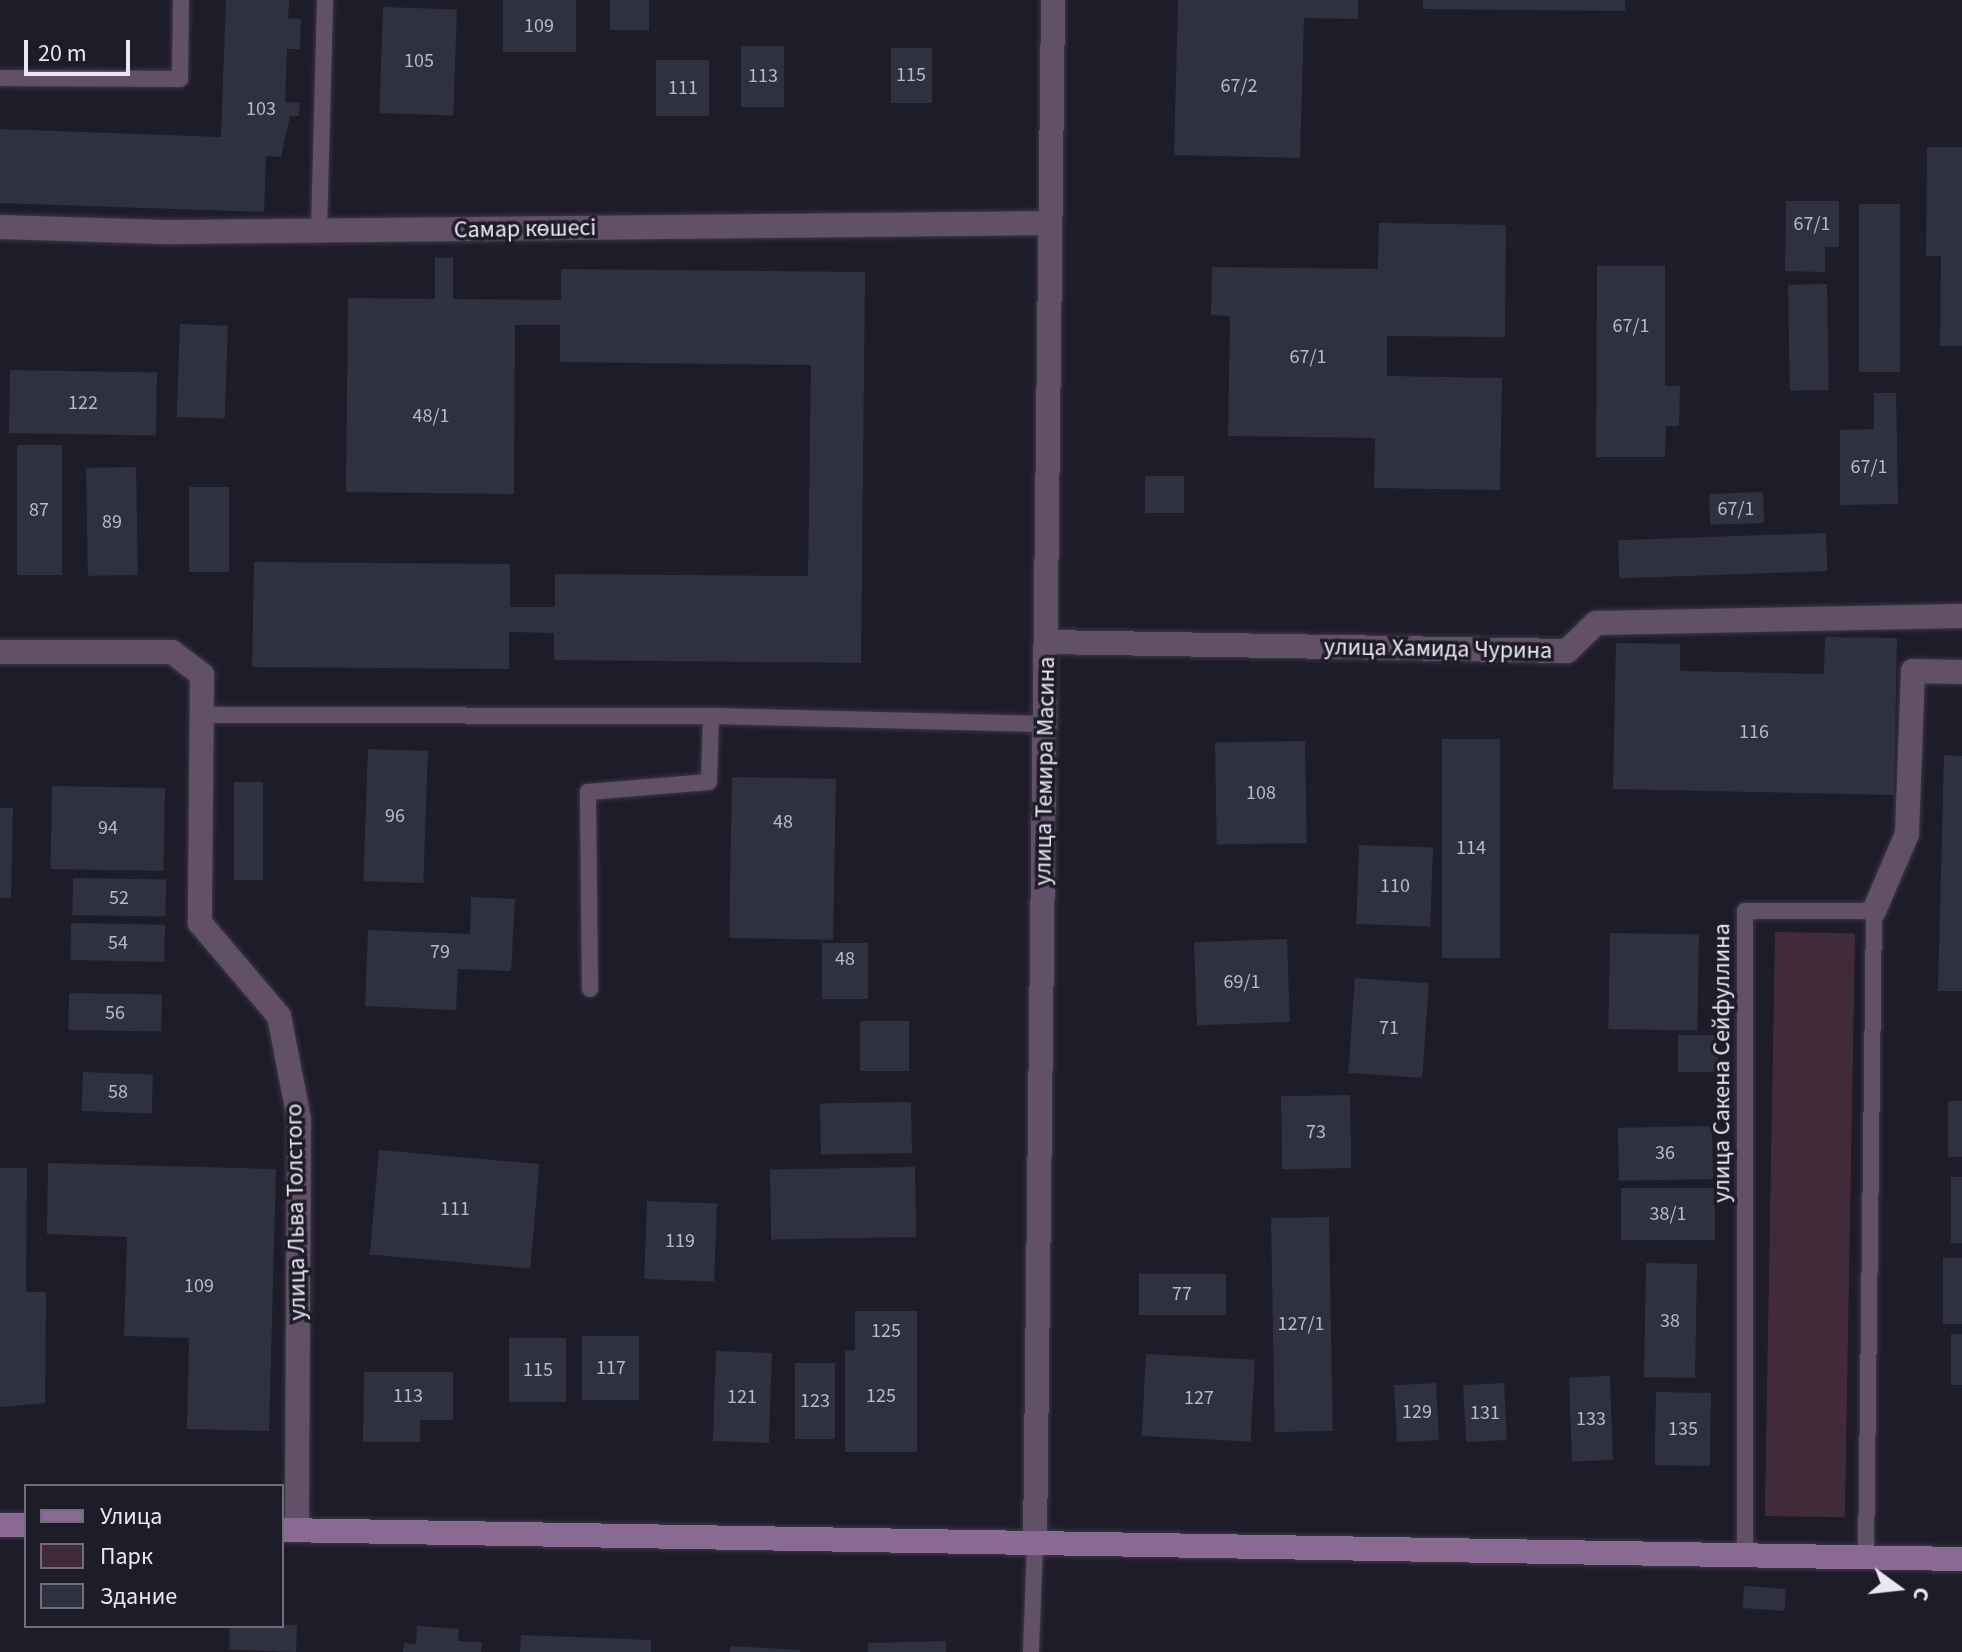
<!DOCTYPE html>
<html>
<head>
<meta charset="utf-8">
<style>
  body { margin:0 }
  #map { position:relative; width:1962px; height:1652px; overflow:hidden; background:#1f1c2a; font-family:"Source Sans 3",sans-serif }
  div>[style] { position:absolute }
  [style*='--x'] { left:calc(var(--x)*1px); top:calc(var(--y)*1px); width:calc(var(--w)*1px); rotate:calc(var(--a)*1deg) }
  .green>* { inset:0; background:#412b39; transform-origin:0 0 }
  .building>* { inset:0; background:#2e3240; transform-origin:0 0 }
  .roads { filter:drop-shadow(0 0 2px #3b3846) drop-shadow(0 0 2px #3b3846) }
  .lane>* { height:16px; margin:-8px; padding:0 8px; transform-origin:8px; border-radius:8px; background:#624f68 }
  .street>* { height:24px; margin:-12px; padding:0 12px; transform-origin:12px; border-radius:12px; background:#624f68 }
  .secondary>* { height:24px; margin:-12px; padding:0 12px; transform-origin:12px; border-radius:12px; background:#886a92 }
  span { translate:-50% -50%; white-space:nowrap; text-align:center; line-height:1.15; -webkit-text-stroke:7px #1f1c2a; paint-order:stroke }
  .number-label { font-size:20px; color:#babac5 }
  .number-label span { -webkit-text-stroke-width:0 }
  .street-label { font-size:24px; color:#e9e7f1 }
  .legend { position:absolute; left:24px; top:1484px; width:260px; height:144px; box-sizing:border-box; background:#1f1c2a; border:2px solid #706d7a; margin:0; padding:10px 14px; list-style:none; font-size:24px; color:#e9e7f1 }
  .legend li { display:flex; align-items:center; gap:16px; height:40px }
  .legend b { width:40px; border:2px solid #706d7a }
  .north { position:absolute; left:1858px; top:1548px; width:80px; height:80px; -webkit-text-stroke:6px #1f1c2a; paint-order:stroke; rotate:105deg; font-size:22px; font-weight:700; line-height:32px; text-align:center; color:#e9e7f1 }
  .north::after { content:''; display:block; margin:auto; width:28px; height:36px; background:#e9e7f1; clip-path:polygon(50% 0,100% 100%,50% 72%,0 100%) }
  .scale { position:absolute; left:24px; top:40px; width:106px; height:36px; box-sizing:border-box; border:4px solid #e9e7f1; border-top:0; padding-left:10px; font-size:24px; line-height:28px; white-space:nowrap; color:#e9e7f1; -webkit-text-stroke:6px #1f1c2a; paint-order:stroke }
</style>
</head>
<body>
<div id="map">
  <div class="green">
    <div style="left:1775px;top:932px;width:80px;height:584px;rotate:1deg"></div>
  </div>
  <div class="building">
    <div style="clip-path:polygon(226px 0,289px 0,288px 18px,301px 19px,300px 49px,287px 49px,285px 102px,300px 103px,299px 116px,290px 116px,281px 157px,266px 156px,264px 212px,0 203px,0 129px,221px 137px)"></div>
    <div style="left:503px;top:0;width:73px;height:52px"></div>
    <div style="left:610px;top:0;width:39px;height:30px"></div>
    <div style="clip-path:polygon(1178px 0,1358px 0,1358px 19px,1304px 18px,1300px 158px,1174px 155px)"></div>
    <div style="clip-path:polygon(1423px 0,1625px 0,1625px 11px,1423px 9px)"></div>
    <div style="left:383px;top:7px;width:74px;height:106px;rotate:2deg"></div>
    <div style="left:741px;top:46px;width:43px;height:61px"></div>
    <div style="left:891px;top:48px;width:41px;height:55px"></div>
    <div style="left:656px;top:60px;width:53px;height:56px"></div>
    <div style="clip-path:polygon(1927px 147px,1962px 147px,1962px 346px,1940px 346px,1941px 256px,1926px 256px)"></div>
    <div style="clip-path:polygon(1786px 201px,1839px 201px,1839px 247px,1825px 247px,1825px 272px,1785px 271px)"></div>
    <div style="left:1859px;top:204px;width:41px;height:168px"></div>
    <div style="clip-path:polygon(1379px 223px,1506px 225px,1505px 337px,1387px 336px,1387px 376px,1502px 378px,1500px 490px,1374px 488px,1375px 438px,1228px 436px,1230px 316px,1211px 315px,1212px 267px,1378px 269px)"></div>
    <div style="clip-path:polygon(435px 258px,453px 258px,453px 299px,561px 300px,561px 269px,865px 272px,861px 663px,554px 660px,554px 633px,509px 632px,509px 669px,252px 667px,254px 562px,510px 564px,510px 607px,555px 607px,555px 574px,808px 576px,811px 365px,560px 362px,560px 325px,515px 325px,514px 494px,346px 492px,348px 298px,435px 299px)"></div>
    <div style="clip-path:polygon(1597px 266px,1665px 266px,1665px 386px,1680px 386px,1679px 426px,1666px 426px,1665px 457px,1596px 457px)"></div>
    <div style="left:1827px;top:284px;width:106px;height:39px;rotate:89deg"></div>
    <div style="left:180px;top:324px;width:48px;height:93px;rotate:2deg"></div>
    <div style="left:10px;top:370px;width:147px;height:63px;rotate:1deg"></div>
    <div style="clip-path:polygon(1874px 393px,1896px 393px,1898px 504px,1840px 505px,1840px 430px,1874px 429px)"></div>
    <div style="left:17px;top:445px;width:45px;height:130px"></div>
    <div style="left:136px;top:467px;width:108px;height:50px;rotate:89deg"></div>
    <div style="left:1145px;top:476px;width:39px;height:37px"></div>
    <div style="left:189px;top:487px;width:40px;height:85px"></div>
    <div style="left:1763px;top:492px;width:31px;height:54px;rotate:88deg"></div>
    <div style="left:1826px;top:533px;width:38px;height:208px;rotate:88deg"></div>
    <div style="clip-path:polygon(1825px 637px,1897px 638px,1894px 795px,1613px 789px,1616px 643px,1680px 644px,1680px 671px,1824px 674px)"></div>
    <div style="left:1442px;top:739px;width:58px;height:219px"></div>
    <div style="left:1305px;top:741px;width:102px;height:90px;rotate:89deg"></div>
    <div style="left:368px;top:749px;width:60px;height:132px;rotate:2deg"></div>
    <div style="clip-path:polygon(1944px 755px,1962px 756px,1962px 991px,1938px 991px)"></div>
    <div style="left:732px;top:777px;width:104px;height:161px;rotate:1deg"></div>
    <div style="left:234px;top:782px;width:29px;height:98px"></div>
    <div style="left:52px;top:786px;width:113px;height:83px;rotate:1deg"></div>
    <div style="clip-path:polygon(0 808px,13px 808px,11px 898px,0 898px)"></div>
    <div style="left:1359px;top:845px;width:74px;height:79px;rotate:2deg"></div>
    <div style="left:73px;top:878px;width:93px;height:37px;rotate:1deg"></div>
    <div style="clip-path:polygon(471px 897px,515px 899px,511px 971px,458px 969px,456px 1010px,365px 1006px,368px 930px,470px 934px)"></div>
    <div style="left:71px;top:923px;width:94px;height:37px;rotate:1deg"></div>
    <div style="left:1610px;top:933px;width:89px;height:96px;rotate:1deg"></div>
    <div style="left:1287px;top:939px;width:83px;height:93px;rotate:88deg"></div>
    <div style="left:822px;top:943px;width:46px;height:56px"></div>
    <div style="left:1355px;top:978px;width:74px;height:95px;rotate:4deg"></div>
    <div style="left:69px;top:993px;width:93px;height:37px;rotate:1deg"></div>
    <div style="left:860px;top:1021px;width:49px;height:50px"></div>
    <div style="left:1678px;top:1035px;width:40px;height:37px"></div>
    <div style="left:83px;top:1072px;width:70px;height:39px;rotate:2deg"></div>
    <div style="left:1350px;top:1095px;width:73px;height:69px;rotate:89deg"></div>
    <div style="left:1948px;top:1101px;width:14px;height:56px"></div>
    <div style="left:911px;top:1102px;width:51px;height:91px;rotate:89deg"></div>
    <div style="left:1712px;top:1126px;width:53px;height:94px;rotate:89deg"></div>
    <div style="left:379px;top:1150px;width:161px;height:105px;rotate:5deg"></div>
    <div style="clip-path:polygon(48px 1163px,276px 1169px,269px 1431px,187px 1429px,189px 1338px,124px 1336px,127px 1237px,47px 1234px)"></div>
    <div style="left:915px;top:1167px;width:70px;height:145px;rotate:89deg"></div>
    <div style="clip-path:polygon(0 1168px,27px 1168px,26px 1292px,46px 1292px,45px 1403px,0 1407px)"></div>
    <div style="left:1951px;top:1177px;width:11px;height:66px"></div>
    <div style="left:1621px;top:1188px;width:94px;height:52px"></div>
    <div style="left:647px;top:1201px;width:70px;height:78px;rotate:2deg"></div>
    <div style="left:1329px;top:1217px;width:214px;height:58px;rotate:89deg"></div>
    <div style="left:1943px;top:1258px;width:19px;height:66px"></div>
    <div style="left:1646px;top:1263px;width:51px;height:114px;rotate:1deg"></div>
    <div style="left:1139px;top:1274px;width:87px;height:41px"></div>
    <div style="clip-path:polygon(855px 1311px,917px 1311px,917px 1452px,845px 1452px,845px 1351px,855px 1350px)"></div>
    <div style="left:1951px;top:1334px;width:11px;height:51px"></div>
    <div style="left:582px;top:1336px;width:57px;height:64px"></div>
    <div style="left:509px;top:1338px;width:57px;height:64px"></div>
    <div style="left:716px;top:1351px;width:56px;height:90px;rotate:2deg"></div>
    <div style="left:1146px;top:1354px;width:109px;height:82px;rotate:3deg"></div>
    <div style="left:795px;top:1363px;width:40px;height:76px"></div>
    <div style="clip-path:polygon(364px 1372px,453px 1372px,453px 1420px,420px 1420px,420px 1442px,363px 1442px)"></div>
    <div style="left:1610px;top:1376px;width:84px;height:41px;rotate:88deg"></div>
    <div style="left:1436px;top:1383px;width:57px;height:42px;rotate:87deg"></div>
    <div style="left:1504px;top:1383px;width:57px;height:41px;rotate:87deg"></div>
    <div style="left:1656px;top:1392px;width:55px;height:73px;rotate:1deg"></div>
    <div style="left:1744px;top:1586px;width:42px;height:22px;rotate:4deg"></div>
    <div style="left:297px;top:1625px;width:27px;height:67px;rotate:92deg"></div>
    <div style="clip-path:polygon(417px 1626px,459px 1629px,458px 1641px,482px 1642px,481px 1652px,403px 1652px,404px 1643px,416px 1644px)"></div>
    <div style="clip-path:polygon(521px 1635px,651px 1640px,651px 1652px,520px 1652px)"></div>
    <div style="clip-path:polygon(946px 1641px,946px 1652px,868px 1652px,868px 1643px)"></div>
    <div style="clip-path:polygon(730px 1646px,800px 1650px,800px 1652px,730px 1652px)"></div>
  </div>
  <div class="roads">
    <div class="lane">
      <div style="--x:0;--y:78;--w:180;--a:0.3"></div>
      <div style="--x:180;--y:79;--w:79;--a:-89.3"></div>
      <div style="--x:319;--y:231;--w:231;--a:-88.5"></div>
      <div style="--x:202;--y:715;--w:509;--a:0.11"></div>
      <div style="--x:590;--y:989;--w:197;--a:-90.6"></div>
      <div style="--x:588;--y:792;--w:121;--a:-4.7"></div>
      <div style="--x:709;--y:782;--w:66;--a:-88.3"></div>
      <div style="--x:711;--y:716;--w:334;--a:1.4"></div>
      <div style="--x:1745;--y:1555;--w:644;--a:-90"></div>
      <div style="--x:1745;--y:911;--w:129;--a:0"></div>
      <div style="--x:1874;--y:911;--w:646;--a:90.71"></div>
      <div style="--x:1031;--y:1652;--w:109;--a:-87.9"></div>
    </div>
    <div class="street">
      <div style="--x:0;--y:227;--w:173;--a:1.7"></div>
      <div style="--x:173;--y:232;--w:876;--a:-0.59"></div>
      <div style="--x:1046;--y:642;--w:521;--a:0.99"></div>
      <div style="--x:1567;--y:651;--w:40;--a:-44"></div>
      <div style="--x:1596;--y:623;--w:366;--a:-1.1"></div>
      <div style="--x:0;--y:652;--w:172;--a:0"></div>
      <div style="--x:172;--y:652;--w:38;--a:37"></div>
      <div style="--x:202;--y:675;--w:248;--a:90.5"></div>
      <div style="--x:200;--y:923;--w:122;--a:49.7"></div>
      <div style="--x:279;--y:1016;--w:105;--a:79"></div>
      <div style="--x:299;--y:1119;--w:411;--a:90.3"></div>
      <div style="--x:1874;--y:911;--w:84;--a:-66.8"></div>
      <div style="--x:1907;--y:834;--w:163;--a:-87.9"></div>
      <div style="--x:1913;--y:671;--w:49;--a:1.2"></div>
      <div style="--x:1035;--y:1543;--w:1543;--a:-89.33"></div>
    </div>
    <div class="secondary">
      <div style="--x:0;--y:1525;--w:26;--a:0"></div>
      <div style="--x:282;--y:1530;--w:1680;--a:0.99"></div>
    </div>
  </div>
  <div class="number-label">
    <span style="left:539px;top:26px">109</span>
    <span style="left:419px;top:61px">105</span>
    <span style="left:911px;top:75px">115</span>
    <span style="left:763px;top:76px">113</span>
    <span style="left:1239px;top:86px">67/2</span>
    <span style="left:683px;top:88px">111</span>
    <span style="left:261px;top:109px">103</span>
    <span style="left:1812px;top:224px">67/1</span>
    <span style="left:1631px;top:326px">67/1</span>
    <span style="left:1308px;top:357px">67/1</span>
    <span style="left:83px;top:403px">122</span>
    <span style="left:431px;top:416px">48/1</span>
    <span style="left:1869px;top:467px">67/1</span>
    <span style="left:1736px;top:509px">67/1</span>
    <span style="left:39px;top:510px">87</span>
    <span style="left:112px;top:522px">89</span>
    <span style="left:1754px;top:732px">116</span>
    <span style="left:1261px;top:793px">108</span>
    <span style="left:395px;top:816px">96</span>
    <span style="left:783px;top:822px">48</span>
    <span style="left:108px;top:828px">94</span>
    <span style="left:1471px;top:848px">114</span>
    <span style="left:1395px;top:886px">110</span>
    <span style="left:119px;top:898px">52</span>
    <span style="left:118px;top:943px">54</span>
    <span style="left:440px;top:952px">79</span>
    <span style="left:845px;top:959px">48</span>
    <span style="left:1242px;top:982px">69/1</span>
    <span style="left:115px;top:1013px">56</span>
    <span style="left:1389px;top:1028px">71</span>
    <span style="left:118px;top:1092px">58</span>
    <span style="left:1316px;top:1132px">73</span>
    <span style="left:1665px;top:1153px">36</span>
    <span style="left:455px;top:1209px">111</span>
    <span style="left:1668px;top:1214px">38/1</span>
    <span style="left:680px;top:1241px">119</span>
    <span style="left:199px;top:1286px">109</span>
    <span style="left:1182px;top:1294px">77</span>
    <span style="left:1670px;top:1321px">38</span>
    <span style="left:1301px;top:1324px">127/1</span>
    <span style="left:886px;top:1331px">125</span>
    <span style="left:611px;top:1368px">117</span>
    <span style="left:538px;top:1370px">115</span>
    <span style="left:408px;top:1396px">113</span>
    <span style="left:881px;top:1396px">125</span>
    <span style="left:742px;top:1397px">121</span>
    <span style="left:1199px;top:1398px">127</span>
    <span style="left:815px;top:1401px">123</span>
    <span style="left:1417px;top:1412px">129</span>
    <span style="left:1485px;top:1413px">131</span>
    <span style="left:1591px;top:1419px">133</span>
    <span style="left:1683px;top:1429px">135</span>
  </div>
  <div class="street-label">
    <span style="left:525px;top:229px;rotate:-1deg">Самар көшесі</span>
    <span style="left:1438px;top:649px;rotate:1deg">улица Хамида Чурина</span>
    <span style="left:1045px;top:771px;rotate:-89deg">улица Темира Масина</span>
    <span style="left:1722px;top:1063px;rotate:-90deg">улица Сакена Сейфуллина</span>
    <span style="left:296px;top:1212px;rotate:-91deg">улица Льва Толстого</span>
  </div>
  <ul class="legend">
  <li><b style="height:10px;background:#886a92"></b>Улица</li>
  <li><b style="height:22px;background:#412b39"></b>Парк</li>
  <li><b style="height:22px;background:#2e3240"></b>Здание</li>
  </ul>
  <div class="north">С</div>
  <div class="scale">20 m</div>
</div>
</body>
</html>
